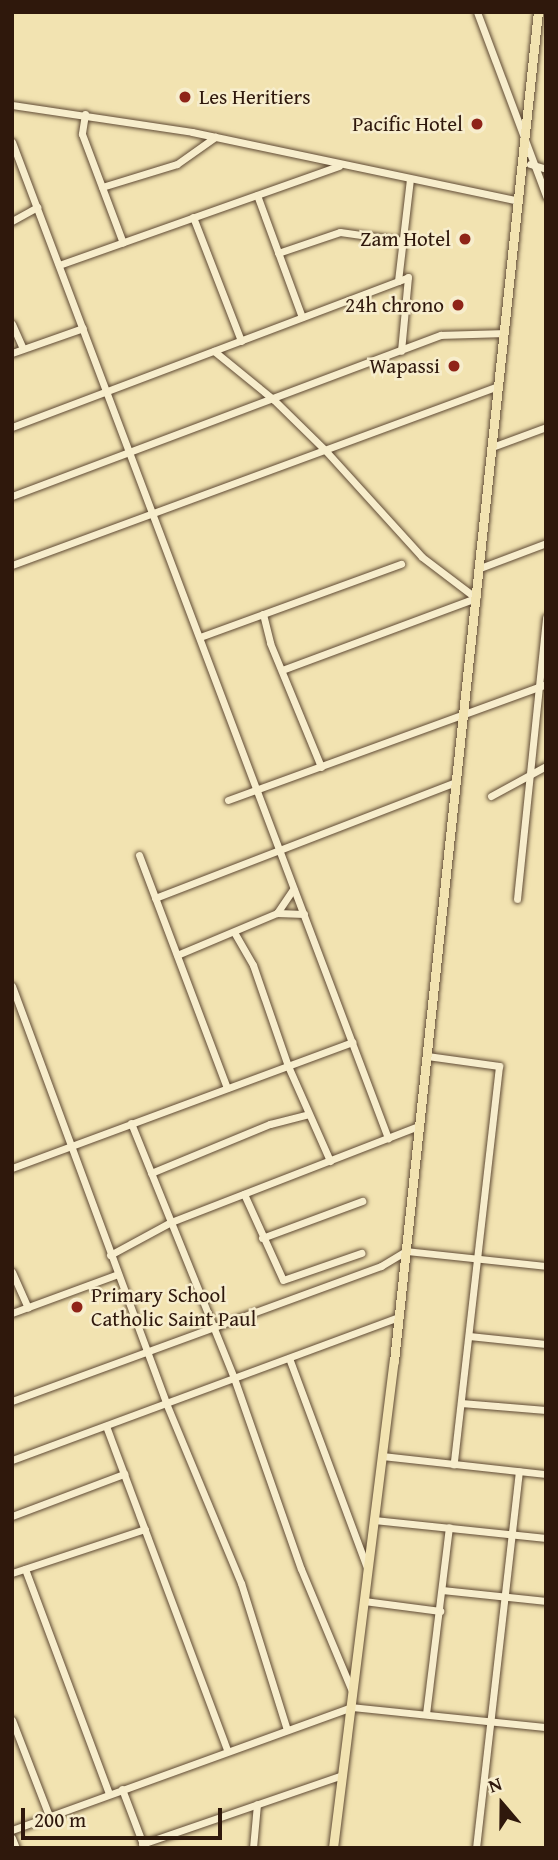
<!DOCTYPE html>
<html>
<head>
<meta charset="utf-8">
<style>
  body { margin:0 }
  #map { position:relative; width:558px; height:1860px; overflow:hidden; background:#f2e3b1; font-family:"Gentium Book Plus",serif }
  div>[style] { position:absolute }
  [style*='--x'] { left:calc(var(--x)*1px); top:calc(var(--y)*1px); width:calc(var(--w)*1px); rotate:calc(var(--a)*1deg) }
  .roads { filter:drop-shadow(0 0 2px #604b35) drop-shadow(0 0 2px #604b35) }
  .minor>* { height:7px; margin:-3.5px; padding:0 3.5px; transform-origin:3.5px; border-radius:3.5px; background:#f7edcc }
  .major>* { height:9px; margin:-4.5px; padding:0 4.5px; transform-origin:4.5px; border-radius:4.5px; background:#f2e3b1 }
  .dots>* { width:19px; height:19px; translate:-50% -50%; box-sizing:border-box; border:4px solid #f7edcc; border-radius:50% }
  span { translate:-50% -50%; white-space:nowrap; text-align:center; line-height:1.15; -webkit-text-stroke:5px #f7edcc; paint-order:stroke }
  .poi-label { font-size:21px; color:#2f180c }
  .left { translate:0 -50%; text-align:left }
  .right { translate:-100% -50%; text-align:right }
  .frame { position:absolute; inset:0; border:14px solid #2f180c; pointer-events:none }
  .north { position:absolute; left:467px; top:1769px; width:70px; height:70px; -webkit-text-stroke:5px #f7edcc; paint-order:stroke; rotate:340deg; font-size:19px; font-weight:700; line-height:28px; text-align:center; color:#2f180c }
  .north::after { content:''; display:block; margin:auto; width:24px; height:32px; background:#2f180c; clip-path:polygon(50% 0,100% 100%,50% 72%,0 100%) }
  .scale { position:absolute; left:21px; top:1808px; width:201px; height:32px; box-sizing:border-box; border:4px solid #2f180c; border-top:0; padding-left:9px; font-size:21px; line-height:24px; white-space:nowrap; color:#2f180c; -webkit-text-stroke:5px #f7edcc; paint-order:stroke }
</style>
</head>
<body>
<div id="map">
  <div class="roads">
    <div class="minor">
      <div style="--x:477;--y:12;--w:197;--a:69.4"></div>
      <div style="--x:12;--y:105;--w:182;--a:8.5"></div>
      <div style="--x:192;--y:132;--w:331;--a:11.9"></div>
      <div style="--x:85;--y:114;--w:20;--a:99"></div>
      <div style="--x:82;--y:134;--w:116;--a:69.4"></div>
      <div style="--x:12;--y:142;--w:1065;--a:69.32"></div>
      <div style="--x:530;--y:164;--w:17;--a:17"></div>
      <div style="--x:102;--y:187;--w:78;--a:-17"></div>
      <div style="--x:177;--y:164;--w:47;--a:-35.4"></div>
      <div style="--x:257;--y:195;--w:130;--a:69.8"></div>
      <div style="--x:193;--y:217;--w:133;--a:68.8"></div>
      <div style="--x:12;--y:221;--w:29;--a:-29"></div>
      <div style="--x:278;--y:253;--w:65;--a:-18.7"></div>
      <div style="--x:340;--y:232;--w:64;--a:8.1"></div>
      <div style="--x:59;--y:265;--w:297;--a:-19.5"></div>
      <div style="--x:398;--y:281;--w:103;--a:-83.3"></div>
      <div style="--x:12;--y:324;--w:27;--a:66"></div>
      <div style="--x:214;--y:351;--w:77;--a:39.2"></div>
      <div style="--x:274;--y:400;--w:71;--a:44.4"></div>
      <div style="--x:325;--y:450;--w:144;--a:47.8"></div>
      <div style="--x:422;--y:557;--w:68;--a:37.2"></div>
      <div style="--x:12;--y:353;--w:75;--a:-19.4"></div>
      <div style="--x:12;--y:427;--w:423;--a:-20.7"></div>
      <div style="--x:408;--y:277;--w:74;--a:95.4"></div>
      <div style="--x:492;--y:447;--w:58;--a:-20.3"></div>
      <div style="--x:12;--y:496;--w:458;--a:-20.6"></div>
      <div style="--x:441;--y:335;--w:62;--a:-1.8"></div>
      <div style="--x:12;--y:565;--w:518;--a:-20.22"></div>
      <div style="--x:480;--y:568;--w:71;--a:-20.7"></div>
      <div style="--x:263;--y:614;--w:30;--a:76"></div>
      <div style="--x:270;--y:643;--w:134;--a:67.6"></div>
      <div style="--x:200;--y:637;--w:214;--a:-20"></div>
      <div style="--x:282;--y:670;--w:207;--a:-20.4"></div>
      <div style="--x:491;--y:796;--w:63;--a:-28.6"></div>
      <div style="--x:228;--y:800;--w:338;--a:-20"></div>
      <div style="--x:139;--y:855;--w:249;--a:69.3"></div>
      <div style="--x:155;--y:898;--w:323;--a:-21.1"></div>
      <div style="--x:517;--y:899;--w:283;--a:-84.1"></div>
      <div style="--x:277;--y:913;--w:29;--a:-56"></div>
      <div style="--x:234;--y:932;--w:38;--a:60"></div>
      <div style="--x:253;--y:965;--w:107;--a:70.9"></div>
      <div style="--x:288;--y:1066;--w:104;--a:66.1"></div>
      <div style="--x:177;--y:955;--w:108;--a:-22.8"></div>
      <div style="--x:277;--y:913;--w:27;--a:2"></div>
      <div style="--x:12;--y:986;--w:445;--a:69.7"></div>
      <div style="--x:166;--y:1403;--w:195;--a:67.4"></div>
      <div style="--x:241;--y:1583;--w:154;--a:72.6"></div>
      <div style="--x:427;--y:1056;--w:73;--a:7.9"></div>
      <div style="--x:499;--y:1066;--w:401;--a:96.5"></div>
      <div style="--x:131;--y:1123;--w:275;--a:68"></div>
      <div style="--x:234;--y:1378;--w:202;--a:70.7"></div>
      <div style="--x:301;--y:1569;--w:132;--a:67.3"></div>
      <div style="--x:12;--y:1168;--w:363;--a:-20.3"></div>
      <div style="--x:151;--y:1173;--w:129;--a:-22.4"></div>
      <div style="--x:270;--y:1124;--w:40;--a:-14.4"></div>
      <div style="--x:244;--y:1194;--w:94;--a:65.6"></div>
      <div style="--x:283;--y:1280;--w:83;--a:-19.1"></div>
      <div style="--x:262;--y:1238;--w:107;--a:-20.3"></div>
      <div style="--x:110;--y:1255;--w:69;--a:-28.4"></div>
      <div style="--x:171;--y:1222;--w:266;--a:-21.2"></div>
      <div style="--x:12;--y:1272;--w:39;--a:66"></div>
      <div style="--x:12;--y:1313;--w:113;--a:-20.2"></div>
      <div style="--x:469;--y:1336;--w:77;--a:5.9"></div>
      <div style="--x:289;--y:1358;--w:226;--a:69.6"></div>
      <div style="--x:12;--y:1401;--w:393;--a:-20.1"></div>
      <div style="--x:381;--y:1266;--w:29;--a:-31"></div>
      <div style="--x:406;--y:1251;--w:141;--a:6.1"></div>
      <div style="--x:461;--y:1403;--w:85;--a:4.7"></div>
      <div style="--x:106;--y:1426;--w:346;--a:69.5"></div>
      <div style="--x:382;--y:1456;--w:165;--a:6.3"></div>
      <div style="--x:12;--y:1460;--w:413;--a:-20.3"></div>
      <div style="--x:12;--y:1516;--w:120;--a:-20.6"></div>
      <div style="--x:374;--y:1520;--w:173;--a:6"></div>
      <div style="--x:25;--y:1569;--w:240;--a:69.5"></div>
      <div style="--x:12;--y:1573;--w:140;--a:-18.3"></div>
      <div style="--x:442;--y:1590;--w:105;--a:6"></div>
      <div style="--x:364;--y:1601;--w:77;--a:7.5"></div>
      <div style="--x:426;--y:1714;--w:188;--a:-83"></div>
      <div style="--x:12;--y:1720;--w:103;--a:68.9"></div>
      <div style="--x:122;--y:1789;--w:62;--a:69.2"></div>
      <div style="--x:12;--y:1830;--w:361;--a:-19.9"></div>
      <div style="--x:351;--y:1707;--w:196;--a:5.9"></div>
      <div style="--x:12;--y:1838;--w:11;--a:68"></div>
      <div style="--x:142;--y:1844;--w:212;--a:-19"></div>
      <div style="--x:253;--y:1848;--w:44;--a:-84.8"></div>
      <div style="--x:476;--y:1848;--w:379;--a:-83.5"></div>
    </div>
    <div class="major">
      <div style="--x:333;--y:1848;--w:491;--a:-82.9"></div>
      <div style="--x:394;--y:1361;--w:1357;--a:-83.91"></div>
    </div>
  </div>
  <div class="dots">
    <div style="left:185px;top:97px;background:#8f2418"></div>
    <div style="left:477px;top:124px;background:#8f2418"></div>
    <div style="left:465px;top:239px;background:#8f2418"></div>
    <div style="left:458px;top:305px;background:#8f2418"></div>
    <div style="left:454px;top:366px;background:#8f2418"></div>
    <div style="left:77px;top:1307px;background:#8f2418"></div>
  </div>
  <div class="poi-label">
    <span class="left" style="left:199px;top:97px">Les Heritiers</span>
    <span class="right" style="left:463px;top:124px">Pacific Hotel</span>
    <span class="right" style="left:451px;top:239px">Zam Hotel</span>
    <span class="right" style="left:444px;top:305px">24h chrono</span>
    <span class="right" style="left:440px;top:366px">Wapassi</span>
    <span class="left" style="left:91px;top:1307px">Primary School<br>Catholic Saint Paul</span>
  </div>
  <div class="frame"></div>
  <div class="north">N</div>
  <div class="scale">200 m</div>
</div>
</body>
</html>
